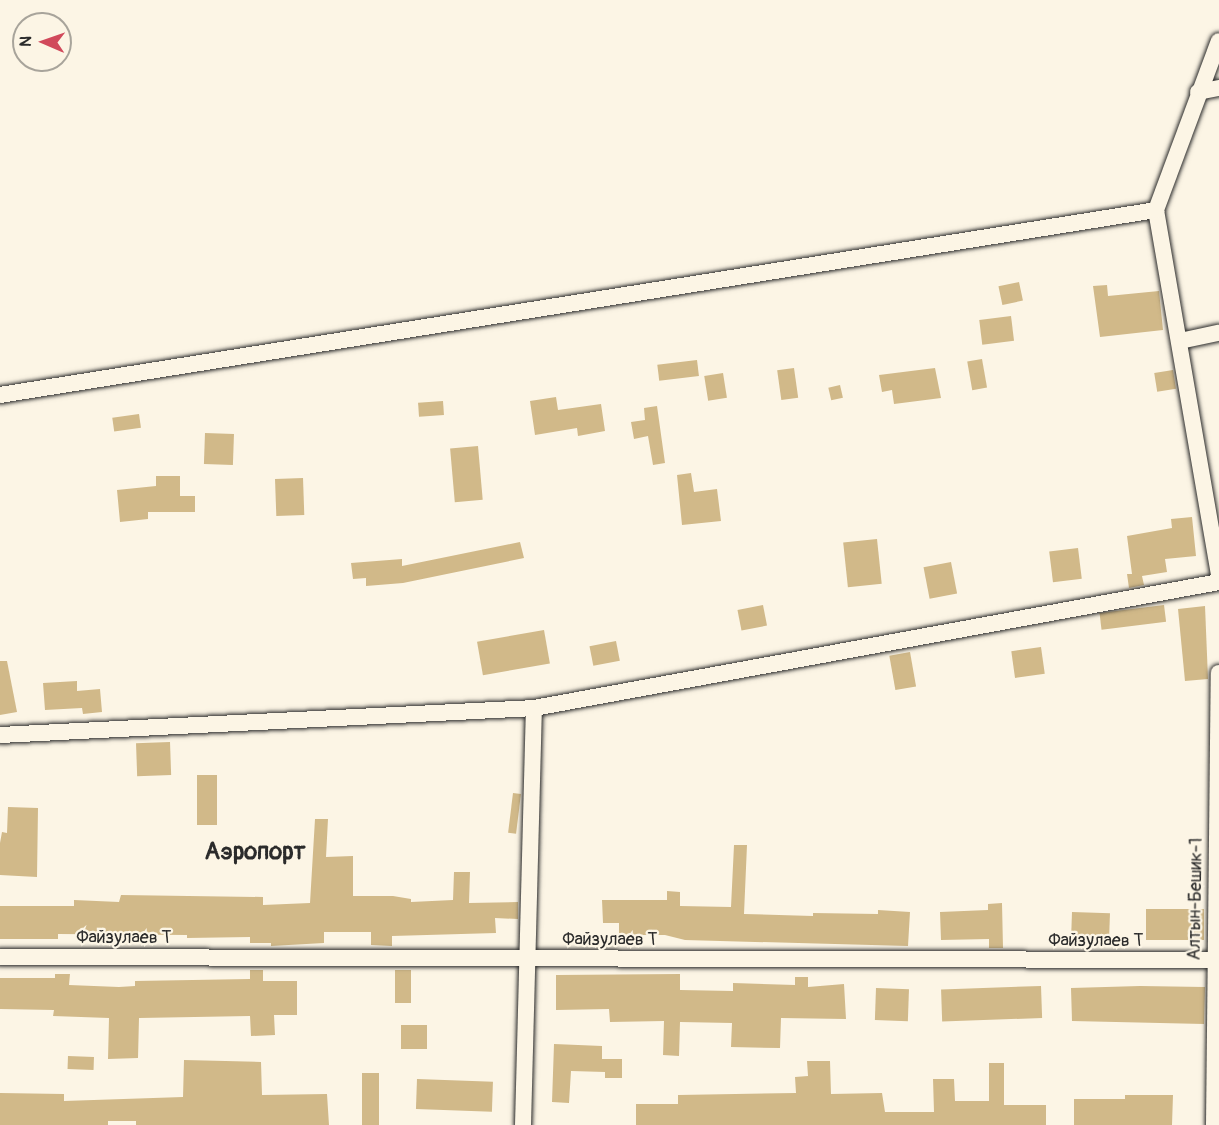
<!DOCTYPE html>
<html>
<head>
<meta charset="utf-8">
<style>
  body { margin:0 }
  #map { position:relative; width:1219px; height:1125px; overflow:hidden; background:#fcf5e5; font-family:Pangolin,sans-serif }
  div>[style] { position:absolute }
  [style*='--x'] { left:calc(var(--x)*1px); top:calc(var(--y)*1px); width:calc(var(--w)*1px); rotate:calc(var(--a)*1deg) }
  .building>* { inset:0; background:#d1b989; transform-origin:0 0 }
  .roads { filter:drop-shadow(0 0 2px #2b2b2b) drop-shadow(0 0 2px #2b2b2b) }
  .minor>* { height:16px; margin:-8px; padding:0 8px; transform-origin:8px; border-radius:8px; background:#fcf5e5 }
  span { translate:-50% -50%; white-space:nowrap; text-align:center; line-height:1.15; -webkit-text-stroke:4.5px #fcf5e5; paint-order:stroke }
  .street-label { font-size:18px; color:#2b2b2b }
  .district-label { font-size:24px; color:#2b2b2b; font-weight:700 }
  .north { position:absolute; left:12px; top:12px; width:60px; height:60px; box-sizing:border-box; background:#fcf5e5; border:2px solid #a8a49b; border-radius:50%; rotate:272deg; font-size:16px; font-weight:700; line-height:24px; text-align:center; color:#2b2b2b }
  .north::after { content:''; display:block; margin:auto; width:21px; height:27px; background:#d1495b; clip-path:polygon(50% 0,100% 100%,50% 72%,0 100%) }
</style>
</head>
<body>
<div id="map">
  <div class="building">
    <div style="left:1019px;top:282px;width:19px;height:21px;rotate:78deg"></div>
    <div style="clip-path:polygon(1107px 285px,1108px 296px,1159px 291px,1163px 330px,1100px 337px,1093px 286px)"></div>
    <div style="left:1011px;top:316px;width:25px;height:32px;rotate:83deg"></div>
    <div style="left:982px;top:359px;width:29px;height:15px;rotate:80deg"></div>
    <div style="left:697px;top:360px;width:16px;height:40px;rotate:83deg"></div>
    <div style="left:794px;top:368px;width:30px;height:17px;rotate:82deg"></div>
    <div style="clip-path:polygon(935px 368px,941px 398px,894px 404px,892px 390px,882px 392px,879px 375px)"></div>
    <div style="left:1173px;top:370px;width:19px;height:19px;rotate:81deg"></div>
    <div style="left:723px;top:373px;width:25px;height:19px;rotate:81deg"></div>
    <div style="left:840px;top:385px;width:13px;height:12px;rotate:77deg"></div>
    <div style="clip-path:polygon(556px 397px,558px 410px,601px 404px,605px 431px,578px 436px,577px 428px,535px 435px,530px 401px)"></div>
    <div style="left:443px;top:401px;width:14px;height:25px;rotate:86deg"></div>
    <div style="clip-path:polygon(657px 406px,665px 463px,653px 465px,648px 436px,634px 439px,631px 422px,645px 420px,644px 408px)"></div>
    <div style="left:139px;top:414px;width:14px;height:27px;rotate:82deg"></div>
    <div style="left:205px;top:433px;width:29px;height:31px;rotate:2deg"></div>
    <div style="left:478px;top:446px;width:54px;height:28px;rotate:85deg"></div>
    <div style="clip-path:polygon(691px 473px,694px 492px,717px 489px,721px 521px,682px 525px,677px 475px)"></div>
    <div style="clip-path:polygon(156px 476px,180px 476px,180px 496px,195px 496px,195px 512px,148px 512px,148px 519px,120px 522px,117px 490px,156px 486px)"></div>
    <div style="left:303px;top:478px;width:37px;height:28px;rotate:88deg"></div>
    <div style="clip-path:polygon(1192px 517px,1196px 556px,1165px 559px,1167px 572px,1142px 576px,1144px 585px,1129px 588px,1127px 574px,1132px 574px,1127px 536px,1172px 528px,1171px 519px)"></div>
    <div style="left:877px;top:539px;width:45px;height:34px;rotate:84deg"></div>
    <div style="clip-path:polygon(520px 542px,524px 558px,403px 583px,366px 586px,366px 578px,353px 579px,351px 563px,402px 559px,402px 566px)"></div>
    <div style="left:1078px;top:548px;width:31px;height:29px;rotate:83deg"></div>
    <div style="left:951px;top:562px;width:32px;height:28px;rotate:79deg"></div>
    <div style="left:763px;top:605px;width:21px;height:26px;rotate:79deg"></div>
    <div style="left:1164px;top:605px;width:17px;height:65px;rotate:83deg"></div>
    <div style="clip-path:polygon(1205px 606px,1208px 679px,1185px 681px,1178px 609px)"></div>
    <div style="left:544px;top:630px;width:34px;height:68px;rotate:80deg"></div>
    <div style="left:616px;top:641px;width:20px;height:27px;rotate:79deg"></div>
    <div style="left:1041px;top:647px;width:27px;height:30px;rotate:82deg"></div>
    <div style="left:910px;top:652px;width:35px;height:21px;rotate:80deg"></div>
    <div style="clip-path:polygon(0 661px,7px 661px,17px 712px,0 715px)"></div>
    <div style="clip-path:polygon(77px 681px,77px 691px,100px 689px,102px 712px,83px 714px,82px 708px,45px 710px,43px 683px)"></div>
    <div style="left:170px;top:742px;width:33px;height:34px;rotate:88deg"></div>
    <div style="left:197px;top:775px;width:20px;height:50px"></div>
    <div style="left:513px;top:793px;width:8px;height:40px;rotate:7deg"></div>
    <div style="clip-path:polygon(8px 807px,38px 808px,37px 877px,0 875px,0 843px,2px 832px,7px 833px)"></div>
    <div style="clip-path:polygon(315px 819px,328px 819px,326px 857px,353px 856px,353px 896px,393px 896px,411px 899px,411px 902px,453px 900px,454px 872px,470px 872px,469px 903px,518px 902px,518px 919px,495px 918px,496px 933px,392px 936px,392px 946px,371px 945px,371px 932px,324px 932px,324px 943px,271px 946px,271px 943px,250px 943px,250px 937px,187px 938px,187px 935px,58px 934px,58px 939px,0 939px,0 906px,74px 906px,74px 900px,119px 902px,121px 895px,263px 897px,263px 905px,310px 903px)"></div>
    <div style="clip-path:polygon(734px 845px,747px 845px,744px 914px,813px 916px,813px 913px,878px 914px,878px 910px,910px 912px,908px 946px,685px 940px,665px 935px,619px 935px,619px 923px,603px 923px,602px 900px,667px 900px,667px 891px,680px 892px,680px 906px,731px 907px)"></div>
    <div style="clip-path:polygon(1002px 903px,1003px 948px,989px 948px,989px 939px,941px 940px,940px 912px,988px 910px,988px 904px)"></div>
    <div style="left:1146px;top:909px;width:58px;height:31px"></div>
    <div style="left:1072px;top:912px;width:38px;height:27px;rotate:2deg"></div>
    <div style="clip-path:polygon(250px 970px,263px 970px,263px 981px,297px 981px,297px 1015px,274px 1015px,275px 1035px,251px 1036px,250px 1016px,139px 1018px,138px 1058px,108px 1059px,109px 1018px,53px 1016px,54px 1010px,0 1009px,0 978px,55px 978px,55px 974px,70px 974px,69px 985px,119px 987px,135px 986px,135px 981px,250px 979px)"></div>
    <div style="left:395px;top:970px;width:16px;height:33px"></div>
    <div style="clip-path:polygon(680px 974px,680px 990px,733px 991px,733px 983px,795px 985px,795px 977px,808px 977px,808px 987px,844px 984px,846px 1019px,781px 1018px,780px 1048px,731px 1047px,732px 1023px,680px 1022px,679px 1056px,663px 1055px,664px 1021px,610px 1022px,609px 1009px,556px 1010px,556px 975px)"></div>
    <div style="left:1041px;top:986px;width:32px;height:100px;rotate:88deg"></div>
    <div style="clip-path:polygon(1140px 986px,1205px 987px,1204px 1024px,1072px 1021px,1071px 988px)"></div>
    <div style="left:876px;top:988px;width:33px;height:32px;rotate:2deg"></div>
    <div style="left:401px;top:1025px;width:26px;height:24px"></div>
    <div style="clip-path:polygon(554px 1044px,602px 1046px,602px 1059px,622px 1059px,622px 1078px,605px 1078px,605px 1072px,571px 1071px,569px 1103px,552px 1102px)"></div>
    <div style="left:68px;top:1056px;width:26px;height:13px;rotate:2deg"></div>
    <div style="clip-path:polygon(184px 1060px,261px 1062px,262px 1095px,327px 1094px,329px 1125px,136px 1125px,136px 1121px,108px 1121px,108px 1125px,0 1125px,0 1093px,64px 1094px,64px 1101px,183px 1097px)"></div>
    <div style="clip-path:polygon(807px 1061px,830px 1061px,831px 1094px,882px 1093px,885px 1112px,934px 1112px,933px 1079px,954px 1079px,955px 1101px,989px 1101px,989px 1063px,1004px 1063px,1004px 1105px,1046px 1105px,1046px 1125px,636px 1125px,636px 1104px,678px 1104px,678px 1095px,796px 1093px,795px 1077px,808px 1076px)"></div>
    <div style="left:362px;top:1073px;width:17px;height:52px"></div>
    <div style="left:417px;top:1079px;width:76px;height:30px;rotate:2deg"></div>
    <div style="clip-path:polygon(1125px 1095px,1173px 1095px,1172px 1125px,1074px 1125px,1074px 1099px,1125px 1099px)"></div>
  </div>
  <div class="roads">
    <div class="minor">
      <div style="--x:1198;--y:92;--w:21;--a:-11"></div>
      <div style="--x:1156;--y:210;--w:369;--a:80.2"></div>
      <div style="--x:1180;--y:341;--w:40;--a:-12"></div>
      <div style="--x:0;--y:395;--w:1171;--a:-9.09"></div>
      <div style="--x:1156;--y:210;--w:180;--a:-69.6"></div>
      <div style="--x:0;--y:735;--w:535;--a:-2.89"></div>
      <div style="--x:0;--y:957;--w:1219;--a:0.14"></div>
      <div style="--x:523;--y:1125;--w:417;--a:-88.5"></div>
      <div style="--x:534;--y:708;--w:696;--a:-10.42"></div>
      <div style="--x:1214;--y:1125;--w:452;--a:-89.4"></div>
    </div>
  </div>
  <div class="street-label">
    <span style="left:1196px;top:899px;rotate:-89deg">Алтын-Бешик-1</span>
    <span style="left:124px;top:938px">Файзулаев Т</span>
    <span style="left:610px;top:940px">Файзулаев Т</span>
    <span style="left:1096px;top:941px">Файзулаев Т</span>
  </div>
  <div class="district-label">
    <span style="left:255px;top:852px">Аэропорт</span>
  </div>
  <div class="north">N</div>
</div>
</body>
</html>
